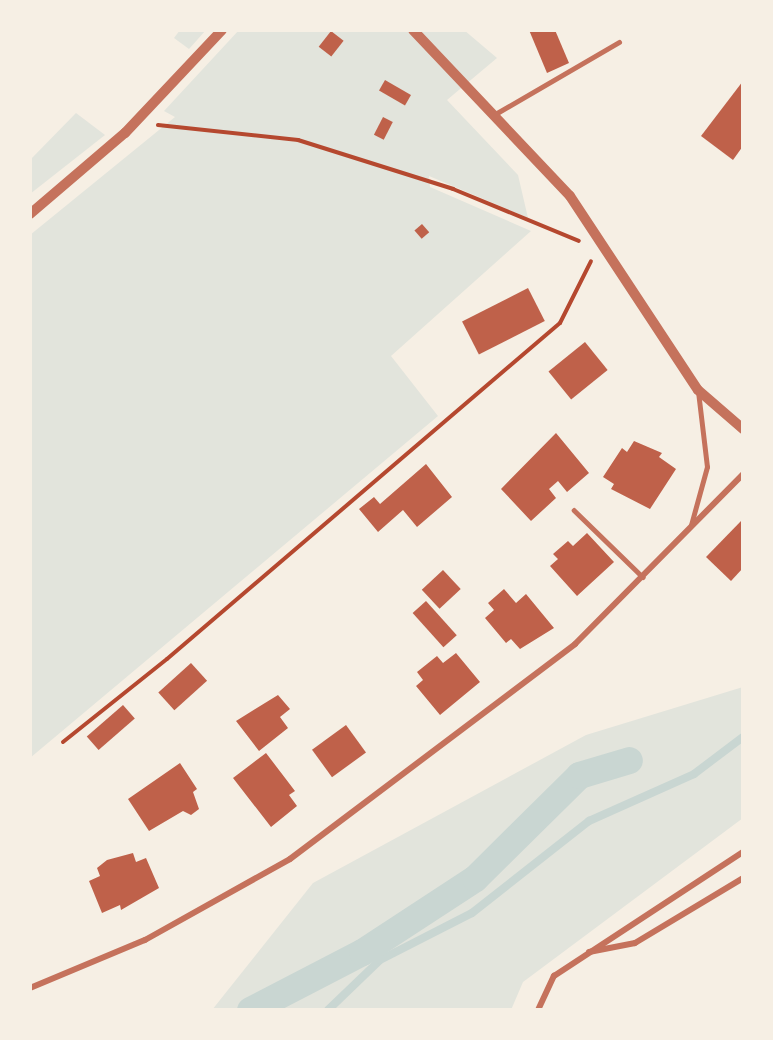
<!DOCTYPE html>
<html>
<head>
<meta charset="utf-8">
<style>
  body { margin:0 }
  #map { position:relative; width:773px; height:1040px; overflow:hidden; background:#f6efe4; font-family:"Titillium Web",sans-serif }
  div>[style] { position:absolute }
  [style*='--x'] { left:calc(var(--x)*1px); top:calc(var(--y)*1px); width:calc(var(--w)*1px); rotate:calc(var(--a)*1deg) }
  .green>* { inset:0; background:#e2e4dc }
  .stream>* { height:8px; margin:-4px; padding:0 4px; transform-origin:4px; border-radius:4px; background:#c9d6d2 }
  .canal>* { height:27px; margin:-13.5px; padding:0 13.5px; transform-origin:13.5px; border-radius:13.5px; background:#c9d6d2 }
  .building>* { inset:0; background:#bf614a; transform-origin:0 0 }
  .path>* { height:4px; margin:-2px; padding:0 2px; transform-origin:2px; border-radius:2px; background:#b5482f }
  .service>* { height:4.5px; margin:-2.25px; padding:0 2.25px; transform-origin:2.25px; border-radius:2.25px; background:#c5725c }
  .minor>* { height:6px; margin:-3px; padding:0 3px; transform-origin:3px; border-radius:3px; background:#c5725c }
  .tertiary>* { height:10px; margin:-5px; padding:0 5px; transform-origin:5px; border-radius:5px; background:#c5725c }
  span { translate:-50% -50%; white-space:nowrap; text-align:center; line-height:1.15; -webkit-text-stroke:6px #f6efe4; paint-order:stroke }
  .frame { position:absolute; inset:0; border:32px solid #f6efe4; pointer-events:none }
</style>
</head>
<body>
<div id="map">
  <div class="green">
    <div style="clip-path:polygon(180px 30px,206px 30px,189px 49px,174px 38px)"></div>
    <div style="clip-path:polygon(239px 30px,464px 30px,497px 58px,447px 100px,518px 175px,528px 218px,429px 176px,430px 187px,531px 231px,391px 356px,438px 416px,30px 758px,30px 235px,175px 117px,164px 111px)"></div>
    <div style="clip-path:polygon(76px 113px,105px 135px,30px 194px,30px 160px)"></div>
    <div style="clip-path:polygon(743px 687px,743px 818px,523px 982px,511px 1010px,212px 1010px,313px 883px,586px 735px)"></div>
  </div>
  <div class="stream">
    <div style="--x:328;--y:1010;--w:72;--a:-43.9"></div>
    <div style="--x:380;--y:960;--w:103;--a:-27.1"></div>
    <div style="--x:472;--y:913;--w:149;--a:-38.2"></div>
    <div style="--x:589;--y:821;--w:115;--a:-24.1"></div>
    <div style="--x:694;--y:774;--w:61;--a:-37.1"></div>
  </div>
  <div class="canal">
    <div style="--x:250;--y:1010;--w:126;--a:-27.4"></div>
    <div style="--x:362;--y:952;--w:135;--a:-33.2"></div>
    <div style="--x:475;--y:878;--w:146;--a:-44.7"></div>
    <div style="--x:579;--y:775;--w:52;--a:-16.7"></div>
  </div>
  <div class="building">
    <div style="clip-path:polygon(529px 30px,555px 30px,569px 63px,547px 73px)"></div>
    <div style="left:331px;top:31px;width:16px;height:20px;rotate:38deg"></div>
    <div style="left:385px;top:80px;width:30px;height:12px;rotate:30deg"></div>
    <div style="clip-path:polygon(743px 81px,743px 146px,733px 160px,701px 136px)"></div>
    <div style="left:383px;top:117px;width:11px;height:20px;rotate:27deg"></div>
    <div style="left:422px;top:224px;width:11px;height:10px;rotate:49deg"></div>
    <div style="left:528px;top:288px;width:37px;height:74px;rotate:63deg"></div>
    <div style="left:585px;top:342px;width:36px;height:47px;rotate:51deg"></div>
    <div style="clip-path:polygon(556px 433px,589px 473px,567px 492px,558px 481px,549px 489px,556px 498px,531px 521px,501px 489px)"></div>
    <div style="clip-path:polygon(634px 441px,662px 453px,659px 457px,676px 469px,650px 509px,611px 489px,614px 484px,603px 477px,622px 448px,627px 452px)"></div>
    <div style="clip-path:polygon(426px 464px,452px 497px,417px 527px,403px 510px,378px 532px,359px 509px,374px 497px,380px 504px)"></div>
    <div style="clip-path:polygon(742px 520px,743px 568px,731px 581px,706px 557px)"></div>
    <div style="clip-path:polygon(587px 533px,614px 562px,577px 596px,550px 566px,558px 559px,553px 554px,568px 541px,573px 546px)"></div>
    <div style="left:443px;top:570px;width:26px;height:29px;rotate:47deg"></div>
    <div style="clip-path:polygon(504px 589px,516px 603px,526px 594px,554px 628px,520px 649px,511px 639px,506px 643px,485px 618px,494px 610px,488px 603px)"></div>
    <div style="left:426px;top:601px;width:46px;height:18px;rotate:48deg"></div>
    <div style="clip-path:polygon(456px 653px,480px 682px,440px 715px,416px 686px,423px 680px,417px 672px,437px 656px,443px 663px)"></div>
    <div style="left:191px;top:663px;width:24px;height:44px;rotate:48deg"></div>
    <div style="clip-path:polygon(278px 695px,290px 709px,280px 717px,288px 728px,259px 751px,236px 721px)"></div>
    <div style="left:123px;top:705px;width:18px;height:48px;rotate:49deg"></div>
    <div style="left:346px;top:725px;width:34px;height:42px;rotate:54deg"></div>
    <div style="clip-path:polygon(266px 753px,295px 791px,289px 795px,297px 806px,271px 827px,233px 778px)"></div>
    <div style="clip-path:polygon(180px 763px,197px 789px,193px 792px,199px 809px,191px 815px,183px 811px,149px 831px,128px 799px)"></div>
    <div style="clip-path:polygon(133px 853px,136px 862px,146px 858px,159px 888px,121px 910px,120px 905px,102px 913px,89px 881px,100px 876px,97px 868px,107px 860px)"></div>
  </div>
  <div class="path">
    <div style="--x:158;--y:125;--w:141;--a:6.1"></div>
    <div style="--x:298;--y:140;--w:163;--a:17.5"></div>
    <div style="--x:453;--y:189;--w:136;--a:22.4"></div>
    <div style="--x:63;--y:742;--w:133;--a:-38.6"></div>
    <div style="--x:167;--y:659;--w:517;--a:-40.53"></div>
    <div style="--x:560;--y:323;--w:69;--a:-63.4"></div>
  </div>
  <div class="service">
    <div style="--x:497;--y:113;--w:141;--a:-30.2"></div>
    <div style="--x:574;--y:510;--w:96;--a:44.2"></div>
    <div style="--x:691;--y:525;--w:60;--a:-74.6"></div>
    <div style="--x:707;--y:467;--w:76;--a:-96.8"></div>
  </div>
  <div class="minor">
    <div style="--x:589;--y:952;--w:47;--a:-11.1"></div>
    <div style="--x:635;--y:943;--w:126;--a:-31"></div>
    <div style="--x:30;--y:988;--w:125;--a:-22.7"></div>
    <div style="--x:145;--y:940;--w:166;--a:-29.2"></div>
    <div style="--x:290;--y:859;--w:357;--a:-37"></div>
    <div style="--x:575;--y:644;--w:239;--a:-45.3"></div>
    <div style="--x:538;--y:1010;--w:38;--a:-65"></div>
    <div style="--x:554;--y:976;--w:226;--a:-33.3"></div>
  </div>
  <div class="tertiary">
    <div style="--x:413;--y:30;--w:228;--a:46.6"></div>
    <div style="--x:570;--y:196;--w:232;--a:56.6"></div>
    <div style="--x:698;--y:390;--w:60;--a:40.9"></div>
    <div style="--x:30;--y:214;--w:125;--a:-40.5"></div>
    <div style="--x:125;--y:133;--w:141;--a:-46.7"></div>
  </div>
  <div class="frame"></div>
</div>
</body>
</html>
